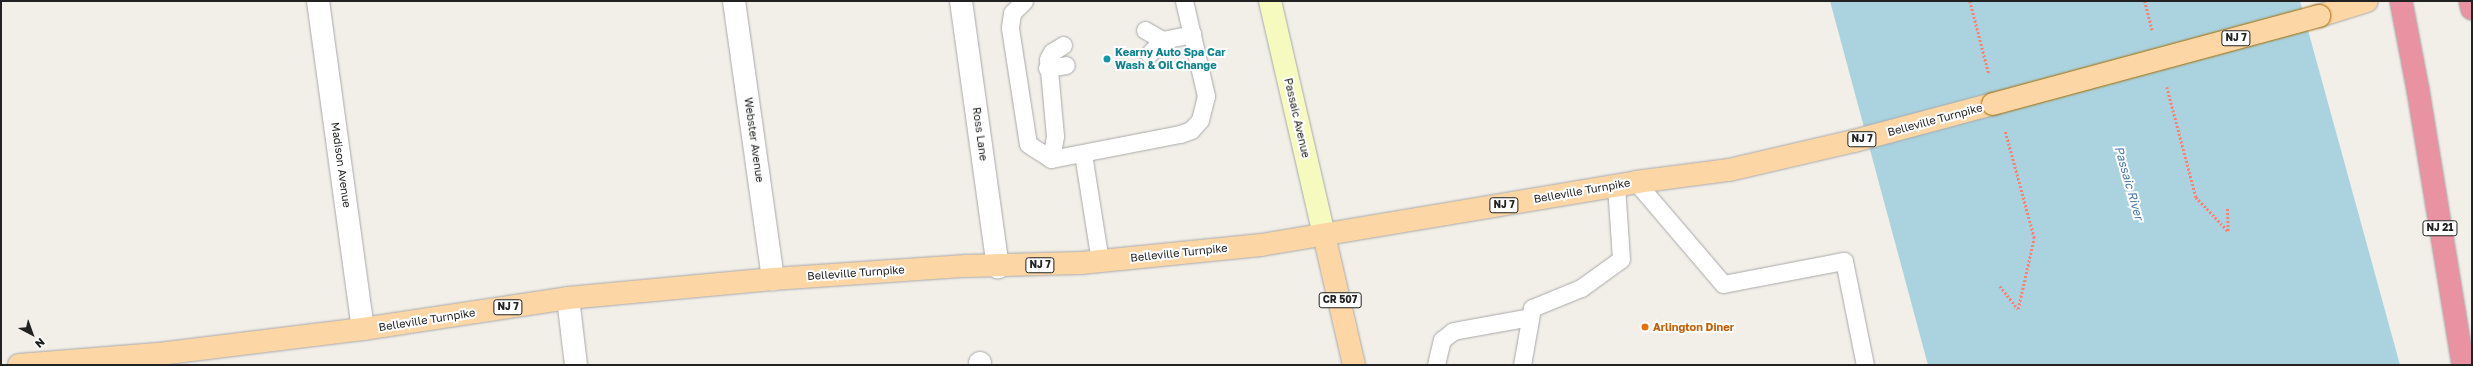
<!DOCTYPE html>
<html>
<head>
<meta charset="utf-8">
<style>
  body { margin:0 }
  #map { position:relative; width:2473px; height:366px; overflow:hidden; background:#f2efe9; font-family:"Golos Text",sans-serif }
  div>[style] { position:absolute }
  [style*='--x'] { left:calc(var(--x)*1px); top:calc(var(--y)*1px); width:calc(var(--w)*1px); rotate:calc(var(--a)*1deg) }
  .water>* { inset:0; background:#aad3df }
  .path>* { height:2.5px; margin-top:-1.25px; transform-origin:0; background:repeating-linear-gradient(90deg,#fa8072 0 2px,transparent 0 4px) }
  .roads { filter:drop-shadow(0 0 1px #a9a9a9) drop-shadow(0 0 1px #a9a9a9) }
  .lane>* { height:17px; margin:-8.5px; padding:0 8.5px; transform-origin:8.5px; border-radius:8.5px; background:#fff }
  .street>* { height:22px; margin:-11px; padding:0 11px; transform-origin:11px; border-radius:11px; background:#fff }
  .secondary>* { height:22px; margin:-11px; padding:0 11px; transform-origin:11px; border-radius:11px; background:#f7fabf }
  .primary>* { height:22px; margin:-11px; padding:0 11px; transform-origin:11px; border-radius:11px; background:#fcd6a4 }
  .highway>* { height:22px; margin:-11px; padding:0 11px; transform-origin:11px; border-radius:11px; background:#e892a2 }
  .bridges { filter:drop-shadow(0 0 1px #a06b00) drop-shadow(0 0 1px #a06b00) }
  .primary-bridge>* { height:22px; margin:-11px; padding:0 11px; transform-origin:11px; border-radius:11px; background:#fcd6a4 }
  .dots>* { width:11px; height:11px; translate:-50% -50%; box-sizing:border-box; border:2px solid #fff; border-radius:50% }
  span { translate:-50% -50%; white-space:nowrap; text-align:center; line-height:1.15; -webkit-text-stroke:4px #fff; paint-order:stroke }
  .shield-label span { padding:1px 3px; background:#fff; border:1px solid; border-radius:3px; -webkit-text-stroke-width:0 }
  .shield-label { font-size:10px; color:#222; font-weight:700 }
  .culture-label { font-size:11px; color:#0d838f; font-weight:700 }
  .left { translate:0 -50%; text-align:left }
  .street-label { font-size:11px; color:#222 }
  .food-label { font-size:11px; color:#c56008; font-weight:700 }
  .water-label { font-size:12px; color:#4a7aab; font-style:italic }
  .frame { position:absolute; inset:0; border:2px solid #222; pointer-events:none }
  .north { position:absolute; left:12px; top:314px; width:40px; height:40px; -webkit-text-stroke:3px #fff; paint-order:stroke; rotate:139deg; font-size:11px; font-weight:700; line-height:16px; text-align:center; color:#222 }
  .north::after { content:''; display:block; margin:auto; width:14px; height:18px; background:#222; clip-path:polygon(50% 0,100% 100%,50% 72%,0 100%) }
</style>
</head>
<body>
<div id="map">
  <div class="water">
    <div style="clip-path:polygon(1830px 1px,2300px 1px,2400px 365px,1928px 365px)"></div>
  </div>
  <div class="path">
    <div style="--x:1970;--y:1;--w:75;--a:75.4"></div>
    <div style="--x:2145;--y:1;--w:30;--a:76"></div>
    <div style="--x:2167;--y:87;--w:114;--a:75.2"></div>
    <div style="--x:2196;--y:197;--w:47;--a:46.7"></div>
    <div style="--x:2228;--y:231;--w:23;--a:-92"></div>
    <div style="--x:2000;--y:286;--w:29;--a:52"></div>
    <div style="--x:2018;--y:309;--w:73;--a:-77.3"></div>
    <div style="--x:2034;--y:238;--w:111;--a:-105.2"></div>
  </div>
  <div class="roads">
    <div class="lane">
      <div style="--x:1024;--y:1;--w:17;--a:135"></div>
      <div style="--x:1012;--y:13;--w:15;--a:98"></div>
      <div style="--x:1010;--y:28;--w:117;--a:81.2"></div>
      <div style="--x:1028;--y:144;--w:27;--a:33"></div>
      <div style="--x:1051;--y:159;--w:131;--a:-11"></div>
      <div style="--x:1180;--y:134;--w:12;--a:-20"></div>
      <div style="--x:1191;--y:130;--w:13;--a:-48"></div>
      <div style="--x:1200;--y:120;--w:25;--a:-76"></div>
      <div style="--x:1206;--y:96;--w:98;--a:-103"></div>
      <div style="--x:1145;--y:30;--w:20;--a:30"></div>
      <div style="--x:1149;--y:54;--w:19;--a:-47"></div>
      <div style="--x:1162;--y:40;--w:31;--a:-11"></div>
      <div style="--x:1047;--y:68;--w:19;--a:-9"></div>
      <div style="--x:1083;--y:154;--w:108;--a:81"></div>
      <div style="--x:1051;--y:159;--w:23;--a:-80"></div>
      <div style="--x:1055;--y:136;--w:77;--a:-95.2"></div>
      <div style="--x:1048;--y:59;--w:8;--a:-60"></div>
      <div style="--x:1052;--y:52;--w:13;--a:-32"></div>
      <div style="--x:1636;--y:182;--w:134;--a:49.5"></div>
      <div style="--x:1723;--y:284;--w:123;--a:-10.8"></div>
      <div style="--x:1844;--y:261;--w:106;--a:78.6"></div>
      <div style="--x:1436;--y:365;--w:26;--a:-77"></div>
      <div style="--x:1442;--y:340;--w:14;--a:-39"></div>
      <div style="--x:1453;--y:331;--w:78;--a:-10.3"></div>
      <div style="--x:1522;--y:365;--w:58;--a:-80"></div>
      <div style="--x:1532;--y:308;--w:53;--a:-22.2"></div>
      <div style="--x:1581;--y:288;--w:49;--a:-35.9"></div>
      <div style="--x:1621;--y:259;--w:74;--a:-93.9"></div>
    </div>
    <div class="street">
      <div style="--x:318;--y:1;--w:331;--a:82.2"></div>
      <div style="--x:734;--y:1;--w:281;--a:82"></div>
      <div style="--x:961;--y:1;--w:269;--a:82.1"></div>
      <div style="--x:568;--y:298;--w:67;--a:83.2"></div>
      <div style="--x:980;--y:363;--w:2;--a:90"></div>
    </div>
    <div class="secondary">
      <div style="--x:1270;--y:1;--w:240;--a:77"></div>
    </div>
    <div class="primary">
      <div style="--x:2319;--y:16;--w:50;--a:-17.4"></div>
      <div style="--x:1324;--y:235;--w:133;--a:77"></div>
      <div style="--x:19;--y:365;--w:148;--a:-4.6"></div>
      <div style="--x:167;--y:353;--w:197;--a:-7"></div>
      <div style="--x:363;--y:329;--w:207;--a:-8.6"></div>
      <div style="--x:568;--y:298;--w:206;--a:-5.3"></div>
      <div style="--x:773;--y:279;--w:193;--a:-3.9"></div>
      <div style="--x:966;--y:266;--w:115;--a:-1.5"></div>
      <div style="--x:1081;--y:263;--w:181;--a:-5.7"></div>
      <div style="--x:1261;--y:245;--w:380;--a:-9.5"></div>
      <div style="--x:1636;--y:182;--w:94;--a:-7.4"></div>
      <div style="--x:1729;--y:170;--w:128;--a:-13.1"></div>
      <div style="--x:1854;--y:141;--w:144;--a:-14.9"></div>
    </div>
    <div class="highway">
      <div style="--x:2401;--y:1;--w:91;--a:79.2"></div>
      <div style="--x:2418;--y:90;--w:279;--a:80.7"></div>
      <div style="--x:2470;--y:1;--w:8;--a:76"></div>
    </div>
  </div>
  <div class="bridges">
    <div class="primary-bridge">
      <div style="--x:1993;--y:104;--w:338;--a:-15.1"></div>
    </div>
  </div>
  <div class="dots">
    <div style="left:1107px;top:59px;background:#0f9aa8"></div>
    <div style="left:1645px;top:327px;background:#e8710a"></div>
  </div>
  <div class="shield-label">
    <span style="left:2236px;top:38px">NJ 7</span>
    <span style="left:1862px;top:139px">NJ 7</span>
    <span style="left:1504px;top:205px">NJ 7</span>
    <span style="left:2440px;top:228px">NJ 21</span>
    <span style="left:1040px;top:265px">NJ 7</span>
    <span style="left:1340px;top:300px">CR 507</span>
    <span style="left:508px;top:307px">NJ 7</span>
  </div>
  <div class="culture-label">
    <span class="left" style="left:1115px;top:59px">Kearny Auto Spa Car<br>Wash &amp; Oil Change</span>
  </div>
  <div class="street-label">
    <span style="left:1297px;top:118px;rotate:77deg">Passaic Avenue</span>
    <span style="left:1935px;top:120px;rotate:-15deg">Belleville Turnpike</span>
    <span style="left:980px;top:134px;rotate:82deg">Ross Lane</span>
    <span style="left:754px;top:140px;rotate:82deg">Webster Avenue</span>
    <span style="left:341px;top:165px;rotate:82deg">Madison Avenue</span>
    <span style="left:1582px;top:191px;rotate:-10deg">Belleville Turnpike</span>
    <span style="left:1179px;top:253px;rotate:-6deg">Belleville Turnpike</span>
    <span style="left:856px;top:273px;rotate:-4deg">Belleville Turnpike</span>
    <span style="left:427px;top:320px;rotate:-9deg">Belleville Turnpike</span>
  </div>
  <div class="food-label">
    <span class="left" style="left:1653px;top:327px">Arlington Diner</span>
  </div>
  <div class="water-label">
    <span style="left:2129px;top:183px;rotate:74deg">Passaic River</span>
  </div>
  <div class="frame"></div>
  <div class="north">N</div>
</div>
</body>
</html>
